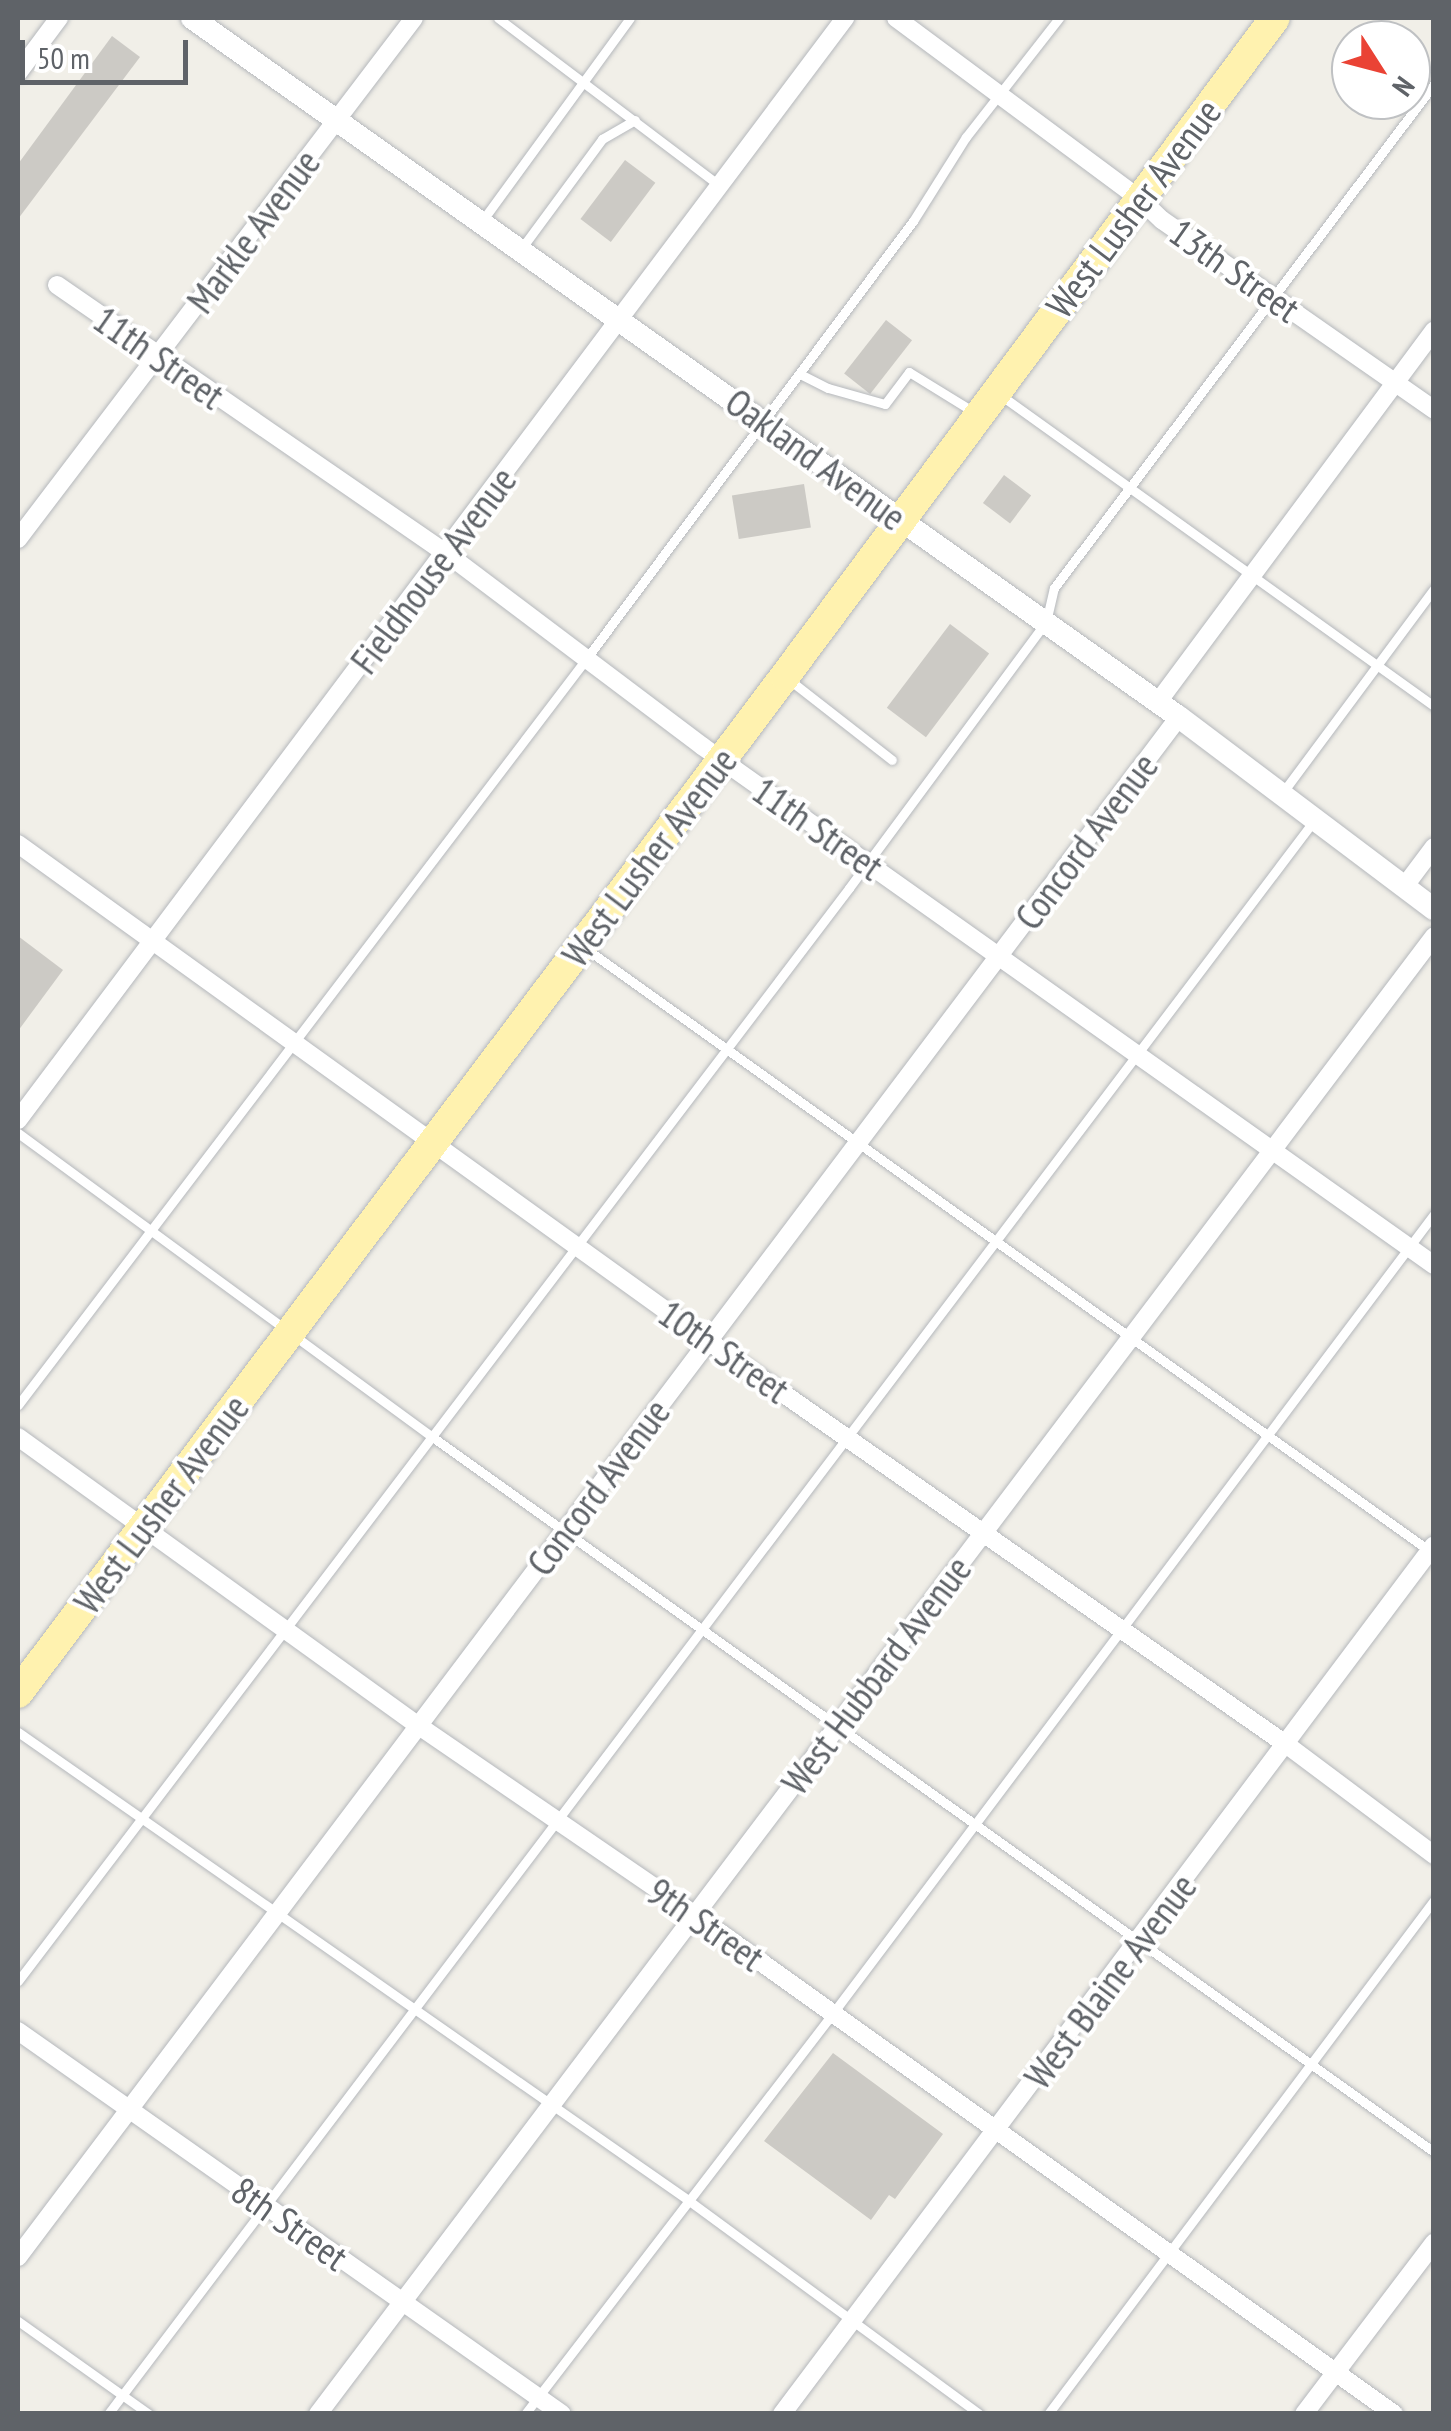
<!DOCTYPE html>
<html>
<head>
<meta charset="utf-8">
<style>
  body { margin:0 }
  #map { position:relative; width:1451px; height:2431px; overflow:hidden; background:#f1efe8; font-family:"PT Sans Narrow",sans-serif }
  div>[style] { position:absolute }
  [style*='--x'] { left:calc(var(--x)*1px); top:calc(var(--y)*1px); width:calc(var(--w)*1px); rotate:calc(var(--a)*1deg) }
  .building>* { inset:0; background:#cccac5; transform-origin:0 0 }
  .roads { filter:drop-shadow(0 0 2px #b5b8bc) drop-shadow(0 0 2px #b5b8bc) }
  .service>* { height:9px; margin:-4.5px; padding:0 4.5px; transform-origin:4.5px; border-radius:4.5px; background:#fff }
  .minor>* { height:18px; margin:-9px; padding:0 9px; transform-origin:9px; border-radius:9px; background:#fff }
  .tertiary>* { height:22px; margin:-11px; padding:0 11px; transform-origin:11px; border-radius:11px; background:#fff }
  .primary>* { height:30px; margin:-15px; padding:0 15px; transform-origin:15px; border-radius:15px; background:#fff2af }
  span { translate:-50% -50%; white-space:nowrap; text-align:center; line-height:1.15; -webkit-text-stroke:8px #fff; paint-order:stroke }
  .street-label { font-size:38px; color:#5f6368 }
  .frame { position:absolute; inset:0; border:20px solid #5f6368; pointer-events:none }
  .north { position:absolute; left:1331px; top:20px; width:100px; height:100px; box-sizing:border-box; background:#fff; border:2px solid #bfc1c3; border-radius:50%; rotate:126deg; font-size:28px; font-weight:700; line-height:40px; text-align:center; color:#5f6368 }
  .north::after { content:''; display:block; margin:auto; width:35px; height:45px; background:#ea4335; clip-path:polygon(50% 0,100% 100%,50% 72%,0 100%) }
  .scale { position:absolute; left:20px; top:40px; width:168px; height:45px; box-sizing:border-box; border:5px solid #5f6368; border-top:0; padding-left:12px; font-size:30px; line-height:35px; white-space:nowrap; color:#5f6368; -webkit-text-stroke:8px #fff; paint-order:stroke }
</style>
</head>
<body>
<div id="map">
  <div class="building">
    <div style="clip-path:polygon(112px 36px,140px 57px,18px 219px,18px 164px)"></div>
    <div style="left:625px;top:160px;width:38px;height:74px;rotate:37deg"></div>
    <div style="left:886px;top:320px;width:33px;height:68px;rotate:38deg"></div>
    <div style="left:1004px;top:475px;width:34px;height:35px;rotate:37deg"></div>
    <div style="left:804px;top:484px;width:44px;height:73px;rotate:81deg"></div>
    <div style="left:950px;top:624px;width:49px;height:105px;rotate:37deg"></div>
    <div style="clip-path:polygon(18px 936px,63px 970px,18px 1031px)"></div>
    <div style="clip-path:polygon(833px 2053px,943px 2134px,895px 2199px,889px 2195px,871px 2220px,764px 2141px)"></div>
  </div>
  <div class="roads">
    <div class="service">
      <div style="--x:498;--y:18;--w:277;--a:37.1"></div>
      <div style="--x:482;--y:221;--w:251;--a:-53.9"></div>
      <div style="--x:521;--y:249;--w:137;--a:-53.6"></div>
      <div style="--x:602;--y:139;--w:38;--a:-30"></div>
      <div style="--x:800;--y:374;--w:31;--a:27"></div>
      <div style="--x:828;--y:388;--w:59;--a:15.7"></div>
      <div style="--x:885;--y:404;--w:40;--a:-53"></div>
      <div style="--x:909;--y:372;--w:76;--a:31.6"></div>
      <div style="--x:999;--y:394;--w:535;--a:35.65"></div>
      <div style="--x:787;--y:678;--w:133;--a:38"></div>
      <div style="--x:1283;--y:792;--w:253;--a:-53.4"></div>
      <div style="--x:585;--y:948;--w:1039;--a:35.52"></div>
      <div style="--x:18;--y:1133;--w:512;--a:36.27"></div>
      <div style="--x:431;--y:1436;--w:1232;--a:35.52"></div>
      <div style="--x:18;--y:1405;--w:938;--a:-52.71"></div>
      <div style="--x:586;--y:659;--w:547;--a:-53.26"></div>
      <div style="--x:913;--y:221;--w:99;--a:-57.8"></div>
      <div style="--x:966;--y:137;--w:151;--a:-52"></div>
      <div style="--x:18;--y:1732;--w:817;--a:34.93"></div>
      <div style="--x:688;--y:2200;--w:361;--a:36.3"></div>
      <div style="--x:18;--y:1981;--w:1373;--a:-52.75"></div>
      <div style="--x:849;--y:888;--w:331;--a:-53.5"></div>
      <div style="--x:1046;--y:622;--w:35;--a:-77"></div>
      <div style="--x:1054;--y:588;--w:631;--a:-52.98"></div>
      <div style="--x:18;--y:2321;--w:161;--a:35.4"></div>
      <div style="--x:108;--y:2414;--w:1997;--a:-52.88"></div>
      <div style="--x:525;--y:2414;--w:506;--a:-52.47"></div>
      <div style="--x:833;--y:2013;--w:1000;--a:-53.05"></div>
      <div style="--x:1048;--y:2414;--w:643;--a:-53.09"></div>
    </div>
    <div class="minor">
      <div style="--x:896;--y:18;--w:304;--a:36.6"></div>
      <div style="--x:1140;--y:199;--w:30;--a:44"></div>
      <div style="--x:1162;--y:220;--w:332;--a:34.9"></div>
      <div style="--x:18;--y:73;--w:69;--a:-53.3"></div>
      <div style="--x:57;--y:285;--w:472;--a:34.6"></div>
      <div style="--x:446;--y:553;--w:321;--a:37"></div>
      <div style="--x:702;--y:746;--w:897;--a:35.34"></div>
      <div style="--x:18;--y:539;--w:654;--a:-52.76"></div>
      <div style="--x:1158;--y:702;--w:463;--a:-53.4"></div>
      <div style="--x:18;--y:844;--w:850;--a:35.76"></div>
      <div style="--x:708;--y:1341;--w:706;--a:34.91"></div>
      <div style="--x:1287;--y:1745;--w:184;--a:36.8"></div>
      <div style="--x:1404;--y:887;--w:50;--a:-53.1"></div>
      <div style="--x:18;--y:1120;--w:1378;--a:-53.11"></div>
      <div style="--x:18;--y:1437;--w:494;--a:35.8"></div>
      <div style="--x:419;--y:1726;--w:335;--a:34.4"></div>
      <div style="--x:695;--y:1915;--w:859;--a:35.52"></div>
      <div style="--x:18;--y:2031;--w:665;--a:35.15"></div>
      <div style="--x:18;--y:2257;--w:1929;--a:-52.99"></div>
      <div style="--x:318;--y:2414;--w:1852;--a:-52.94"></div>
      <div style="--x:782;--y:2414;--w:1086;--a:-53.12"></div>
      <div style="--x:1304;--y:2414;--w:215;--a:-52.8"></div>
    </div>
    <div class="tertiary">
      <div style="--x:192;--y:18;--w:1209;--a:35.31"></div>
      <div style="--x:1179;--y:717;--w:319;--a:37"></div>
    </div>
    <div class="primary">
      <div style="--x:18;--y:1693;--w:1274;--a:-52.98"></div>
      <div style="--x:785;--y:676;--w:820;--a:-53.33"></div>
    </div>
  </div>
  <div class="street-label">
    <span style="left:1133px;top:208px;rotate:-53deg">West Lusher Avenue</span>
    <span style="left:253px;top:231px;rotate:-53deg">Markle Avenue</span>
    <span style="left:1235px;top:270px;rotate:35deg">13th Street</span>
    <span style="left:159px;top:357px;rotate:35deg">11th Street</span>
    <span style="left:816px;top:459px;rotate:36deg">Oakland Avenue</span>
    <span style="left:433px;top:570px;rotate:-53deg">Fieldhouse Avenue</span>
    <span style="left:818px;top:828px;rotate:35deg">11th Street</span>
    <span style="left:1086px;top:841px;rotate:-53deg">Concord Avenue</span>
    <span style="left:649px;top:857px;rotate:-53deg">West Lusher Avenue</span>
    <span style="left:724px;top:1351px;rotate:35deg">10th Street</span>
    <span style="left:598px;top:1487px;rotate:-53deg">Concord Avenue</span>
    <span style="left:161px;top:1504px;rotate:-53deg">West Lusher Avenue</span>
    <span style="left:876px;top:1675px;rotate:-53deg">West Hubbard Avenue</span>
    <span style="left:706px;top:1924px;rotate:35deg">9th Street</span>
    <span style="left:1110px;top:1981px;rotate:-53deg">West Blaine Avenue</span>
    <span style="left:290px;top:2223px;rotate:35deg">8th Street</span>
  </div>
  <div class="frame"></div>
  <div class="north">N</div>
  <div class="scale">50 m</div>
</div>
</body>
</html>
